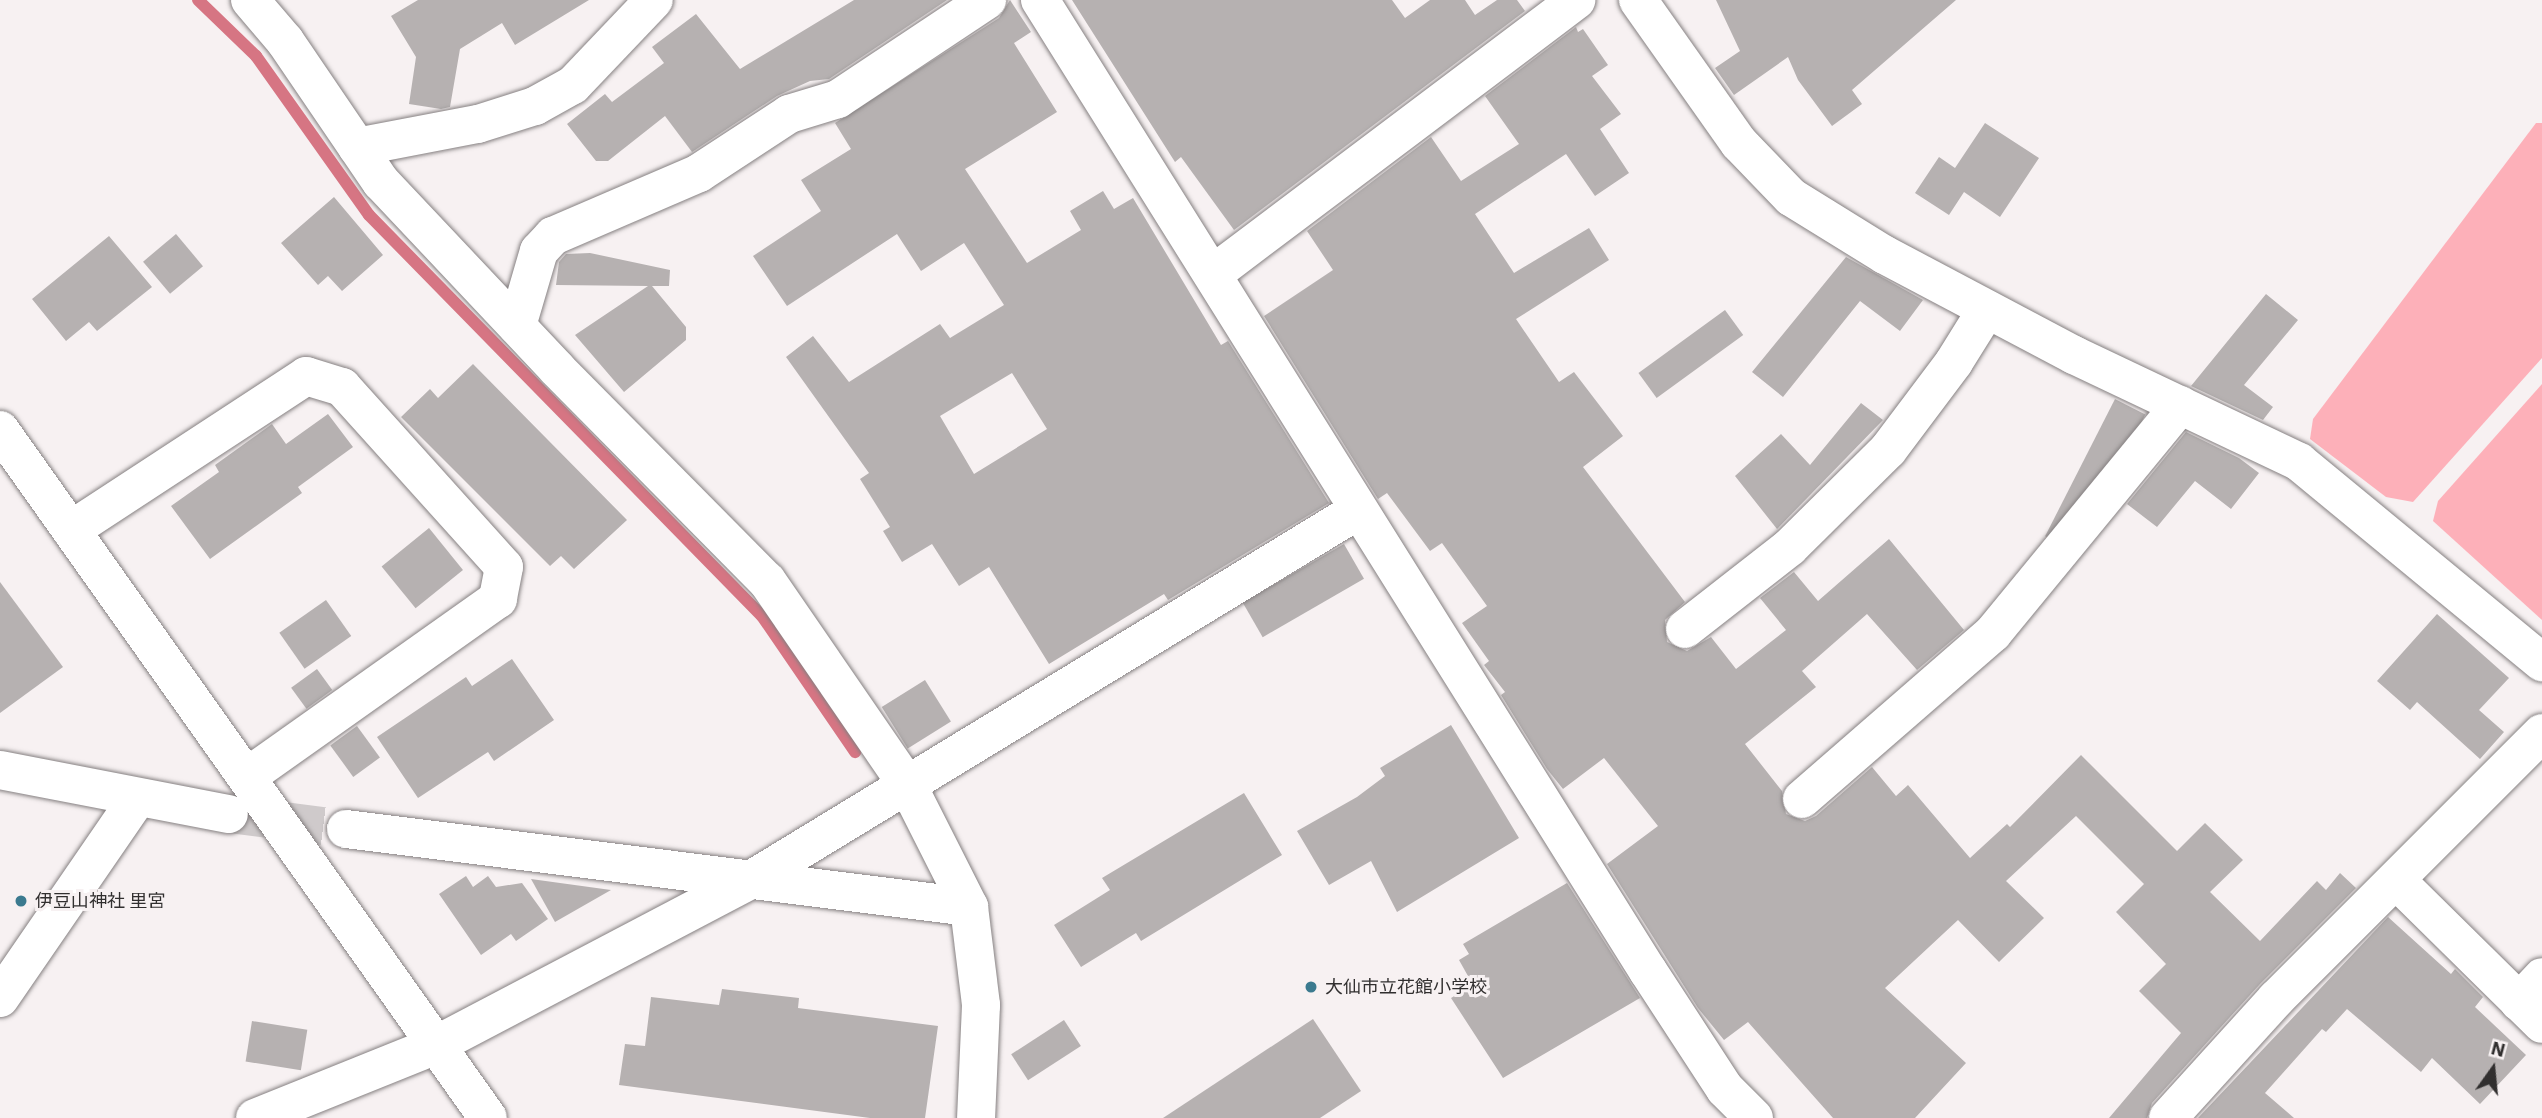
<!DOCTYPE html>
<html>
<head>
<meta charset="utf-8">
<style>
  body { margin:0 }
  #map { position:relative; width:2542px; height:1118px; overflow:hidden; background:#f7f1f2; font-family:"IBM Plex Sans","Noto Sans JP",sans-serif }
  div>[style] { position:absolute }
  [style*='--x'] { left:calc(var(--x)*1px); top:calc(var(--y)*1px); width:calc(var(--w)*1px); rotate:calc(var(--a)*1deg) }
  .green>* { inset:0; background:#fdb0b9 }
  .stream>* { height:12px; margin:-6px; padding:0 6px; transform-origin:6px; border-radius:6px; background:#d67583 }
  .building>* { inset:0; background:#b6b1b1; transform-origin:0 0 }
  .street-tunnel>* { height:38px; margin-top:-19px; transform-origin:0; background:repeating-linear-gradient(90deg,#cfcacb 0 38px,transparent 0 57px) }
  .roads { filter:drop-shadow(0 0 2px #858081) drop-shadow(0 0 2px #858081) }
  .street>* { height:38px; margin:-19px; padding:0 19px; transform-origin:19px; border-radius:19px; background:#fff }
  .secondary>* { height:38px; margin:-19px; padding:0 19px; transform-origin:19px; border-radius:19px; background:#fff }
  .dots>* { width:19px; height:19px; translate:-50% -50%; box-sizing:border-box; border:4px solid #f7f1f2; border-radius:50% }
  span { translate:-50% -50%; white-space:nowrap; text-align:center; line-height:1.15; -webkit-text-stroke:6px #f7f1f2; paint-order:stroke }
  .poi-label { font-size:18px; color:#312f2f }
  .left { translate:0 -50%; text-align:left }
  .north { position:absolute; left:2458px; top:1034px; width:70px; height:70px; -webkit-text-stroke:5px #f7f1f2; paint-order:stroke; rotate:15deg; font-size:19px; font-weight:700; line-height:28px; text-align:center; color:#312f2f }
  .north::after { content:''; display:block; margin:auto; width:24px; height:32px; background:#312f2f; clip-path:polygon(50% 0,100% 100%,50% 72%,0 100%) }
</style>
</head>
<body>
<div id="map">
  <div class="green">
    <div style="clip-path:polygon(2536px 123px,2542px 123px,2542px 358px,2413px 502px,2386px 497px,2310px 439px,2313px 419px)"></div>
    <div style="clip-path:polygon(2542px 384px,2542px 620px,2433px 521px,2438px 501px)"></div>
  </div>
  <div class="stream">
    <div style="--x:198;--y:0;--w:81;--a:44"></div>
    <div style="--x:256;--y:56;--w:195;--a:54.6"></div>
    <div style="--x:369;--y:215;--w:561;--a:45.58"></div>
    <div style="--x:762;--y:616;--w:165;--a:55.6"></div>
  </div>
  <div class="building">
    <div style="clip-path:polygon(418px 0,589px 0,515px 45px,502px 23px,460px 49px,450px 107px,441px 109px,409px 104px,416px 57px,391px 16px)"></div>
    <div style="clip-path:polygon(854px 0,947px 0,829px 79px,810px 81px,777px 96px,692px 152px,665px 116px,608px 161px,596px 161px,567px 124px,605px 94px,612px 102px,664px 63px,652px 47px,696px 14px,740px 69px)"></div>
    <div style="clip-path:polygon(evenodd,1010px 0,1031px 32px,1014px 43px,1057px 112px,965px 169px,1027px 263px,1081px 230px,1070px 211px,1103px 191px,1114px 209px,1133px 198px,1221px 345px,1228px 341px,1329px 503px,1168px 600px,1164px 594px,1049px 664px,989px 567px,959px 586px,932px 544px,902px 562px,883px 531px,890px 527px,860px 479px,869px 473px,786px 357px,813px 336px,849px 382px,940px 324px,950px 338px,1004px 305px,964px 243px,921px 271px,897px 234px,787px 306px,753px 256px,821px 211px,801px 180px,851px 149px,835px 123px,999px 18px,1010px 0,1012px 373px,1047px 429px,974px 474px,940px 416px,1012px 373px)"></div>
    <div style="clip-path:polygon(1072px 0,1392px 0,1405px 18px,1430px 0,1465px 0,1475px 15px,1497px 0,1517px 0,1525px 11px,1234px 230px,1181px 157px,1175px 162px)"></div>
    <div style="clip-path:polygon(1716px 0,1956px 0,1852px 90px,1862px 104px,1832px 126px,1798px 80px,1788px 57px,1734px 95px,1715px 68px,1740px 51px)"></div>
    <div style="clip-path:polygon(1576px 27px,1578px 32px,1583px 29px,1608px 65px,1592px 76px,1621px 114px,1600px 129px,1629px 173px,1595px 196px,1566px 154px,1475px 214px,1514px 273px,1589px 228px,1609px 260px,1516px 319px,1559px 382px,1574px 372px,1623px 436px,1583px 467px,1685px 602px,1665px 620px,1667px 642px,1687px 651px,1711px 637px,1736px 669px,1786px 630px,1760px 598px,1794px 572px,1818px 601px,1889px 539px,1964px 630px,1917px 670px,1867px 614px,1802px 671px,1816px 687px,1745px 744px,1782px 791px,1786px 814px,1805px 821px,1816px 816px,1872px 767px,1896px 796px,1908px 785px,1970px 858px,2007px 824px,2010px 827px,2081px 755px,2177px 851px,2205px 823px,2243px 860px,2210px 892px,2260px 941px,2317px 881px,2326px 890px,2340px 873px,2356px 888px,2260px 984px,2152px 1103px,2147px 1118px,2109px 1118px,2181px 1033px,2139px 991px,2166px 964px,2116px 912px,2144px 884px,2076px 816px,2006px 881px,2044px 918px,1999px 962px,1958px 920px,1885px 988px,1966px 1063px,1915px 1118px,1833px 1118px,1748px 1022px,1724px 1040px,1698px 1008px,1607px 864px,1658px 826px,1604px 758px,1563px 789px,1547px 769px,1501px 695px,1505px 692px,1484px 665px,1489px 661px,1462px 623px,1487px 606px,1442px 543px,1430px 551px,1387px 493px,1378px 499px,1264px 316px,1333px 270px,1307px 231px,1431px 137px,1461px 181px,1519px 144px,1485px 96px)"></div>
    <div style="clip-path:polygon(1985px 123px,2039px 158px,2000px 217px,1964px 192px,1949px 215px,1915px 193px,1939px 157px,1955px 168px)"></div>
    <div style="clip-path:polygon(334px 197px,383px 255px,342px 291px,328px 276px,318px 285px,281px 243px)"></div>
    <div style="left:176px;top:234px;width:42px;height:43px;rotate:50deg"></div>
    <div style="clip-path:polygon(109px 236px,152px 287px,97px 331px,89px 322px,66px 341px,32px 299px)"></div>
    <div style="clip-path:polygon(590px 253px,670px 270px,669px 286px,652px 286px,686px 327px,686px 340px,624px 392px,575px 335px,648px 286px,556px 285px,559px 262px,566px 254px)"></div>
    <div style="clip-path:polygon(1846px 257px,1923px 300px,1900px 331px,1860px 301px,1783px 397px,1752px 372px)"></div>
    <div style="clip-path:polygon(2266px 294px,2298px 320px,2244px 385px,2273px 407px,2263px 420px,2191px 386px)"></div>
    <div style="left:1725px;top:310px;width:31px;height:107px;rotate:54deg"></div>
    <div style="clip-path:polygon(473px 364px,627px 520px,574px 569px,561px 556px,550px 566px,401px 417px,430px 389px,438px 398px)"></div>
    <div style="left:2115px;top:399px;width:34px;height:154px;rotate:27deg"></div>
    <div style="clip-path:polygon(1861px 403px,1883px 420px,1777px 529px,1735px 476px,1781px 434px,1810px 465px)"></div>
    <div style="clip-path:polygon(328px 414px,353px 447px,298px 487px,302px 493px,210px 559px,171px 506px,219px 472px,215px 465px,272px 424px,286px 444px)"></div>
    <div style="clip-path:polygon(2186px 432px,2239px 458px,2259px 473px,2231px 509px,2195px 481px,2157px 527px,2127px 504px)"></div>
    <div style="left:429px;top:528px;width:54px;height:61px;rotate:51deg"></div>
    <div style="left:1344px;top:544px;width:40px;height:117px;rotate:60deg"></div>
    <div style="clip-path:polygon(0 582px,63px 667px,0 713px)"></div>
    <div style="left:326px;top:600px;width:44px;height:57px;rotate:55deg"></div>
    <div style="clip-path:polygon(2437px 614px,2509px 678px,2479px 710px,2504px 732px,2480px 759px,2417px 702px,2410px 710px,2377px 681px)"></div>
    <div style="clip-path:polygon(512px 659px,554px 720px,494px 761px,488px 752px,418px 798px,377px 737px,466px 677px,472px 686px)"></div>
    <div style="left:317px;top:669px;width:26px;height:32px;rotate:54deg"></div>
    <div style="left:925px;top:680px;width:49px;height:51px;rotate:58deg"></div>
    <div style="clip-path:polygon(1451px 725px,1519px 838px,1397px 912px,1371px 861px,1329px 885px,1297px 831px,1357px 797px,1385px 776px,1380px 768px)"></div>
    <div style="left:357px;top:726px;width:39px;height:33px;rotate:54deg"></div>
    <div style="clip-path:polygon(1244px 793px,1282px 855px,1141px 941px,1136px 933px,1081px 967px,1054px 925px,1110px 890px,1102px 878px)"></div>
    <div style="clip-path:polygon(466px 876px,473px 887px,488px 876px,496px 887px,522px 883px,548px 919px,516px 941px,511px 934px,481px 955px,439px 894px)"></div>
    <div style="clip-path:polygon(531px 879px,611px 890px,555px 922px)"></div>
    <div style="clip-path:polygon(1567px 883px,1640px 998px,1503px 1078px,1451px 998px,1473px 985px,1459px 960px,1469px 954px,1463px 944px)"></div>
    <div style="clip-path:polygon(2388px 917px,2451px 974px,2455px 969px,2483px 997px,2475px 1007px,2526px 1055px,2480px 1104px,2432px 1058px,2421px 1072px,2347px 1009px,2326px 1032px,2322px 1029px,2265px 1093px,2294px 1118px,2198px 1118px)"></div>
    <div style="clip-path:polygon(722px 989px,799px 998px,798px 1008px,938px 1026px,925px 1118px,870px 1118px,619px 1085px,625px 1044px,645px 1046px,651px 997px,719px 1005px)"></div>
    <div style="clip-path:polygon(1313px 1019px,1361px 1091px,1320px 1118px,1163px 1118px)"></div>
    <div style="left:1064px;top:1020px;width:31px;height:63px;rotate:57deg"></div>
    <div style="left:252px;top:1021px;width:56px;height:41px;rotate:9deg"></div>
  </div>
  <div class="street-tunnel">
    <div style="--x:229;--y:814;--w:118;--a:7.3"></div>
  </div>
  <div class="roads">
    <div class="street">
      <div style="--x:250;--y:0;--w:54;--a:49.5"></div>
      <div style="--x:285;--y:41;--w:171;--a:55.8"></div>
      <div style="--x:381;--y:182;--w:257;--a:46.7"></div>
      <div style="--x:557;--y:369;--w:298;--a:45.3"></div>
      <div style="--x:767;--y:581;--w:249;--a:55.5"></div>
      <div style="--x:908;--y:786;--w:136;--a:63.2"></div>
      <div style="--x:969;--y:907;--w:99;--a:83"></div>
      <div style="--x:981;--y:1005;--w:113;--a:92.5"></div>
      <div style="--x:1040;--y:0;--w:1146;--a:57.95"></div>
      <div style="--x:1648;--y:971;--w:141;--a:56.9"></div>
      <div style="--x:1725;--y:1089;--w:41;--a:45"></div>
      <div style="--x:1638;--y:0;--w:175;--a:54.8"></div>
      <div style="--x:1739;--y:143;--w:75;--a:46.1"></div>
      <div style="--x:1791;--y:197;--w:110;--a:31.7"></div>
      <div style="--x:1885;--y:255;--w:214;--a:27.9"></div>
      <div style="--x:2074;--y:355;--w:249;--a:25.4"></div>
      <div style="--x:2299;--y:462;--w:315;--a:39.5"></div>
      <div style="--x:357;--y:147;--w:123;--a:-10.8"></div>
      <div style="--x:478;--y:124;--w:60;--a:-17.5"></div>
      <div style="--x:535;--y:106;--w:43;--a:-28.9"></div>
      <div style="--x:573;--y:85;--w:117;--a:-46.4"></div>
      <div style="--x:1213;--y:274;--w:455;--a:-37"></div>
      <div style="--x:517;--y:326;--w:78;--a:-73.7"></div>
      <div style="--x:539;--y:251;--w:21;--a:-47"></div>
      <div style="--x:553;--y:236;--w:159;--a:-23.3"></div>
      <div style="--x:699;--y:173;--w:108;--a:-33.2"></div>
      <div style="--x:789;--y:114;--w:51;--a:-17"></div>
      <div style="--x:838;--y:99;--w:179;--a:-33.6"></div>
      <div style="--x:71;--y:530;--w:281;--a:-33.2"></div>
      <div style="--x:306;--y:376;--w:38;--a:17"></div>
      <div style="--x:342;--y:387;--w:242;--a:48"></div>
      <div style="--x:504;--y:567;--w:33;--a:101"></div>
      <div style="--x:498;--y:599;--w:308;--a:144.7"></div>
      <div style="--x:1685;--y:629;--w:133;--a:-38"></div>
      <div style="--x:1790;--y:547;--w:138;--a:-44.7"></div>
      <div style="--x:1888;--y:450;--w:110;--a:-53.1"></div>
      <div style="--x:1954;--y:362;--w:62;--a:-58.1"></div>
      <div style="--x:0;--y:770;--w:233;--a:10.9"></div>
      <div style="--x:1802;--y:799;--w:253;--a:-41"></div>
      <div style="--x:1993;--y:633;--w:295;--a:-50.6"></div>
      <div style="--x:346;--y:829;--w:628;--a:7.14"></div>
      <div style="--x:2398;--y:882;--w:202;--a:44.6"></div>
      <div style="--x:0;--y:998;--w:242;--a:-55.5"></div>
      <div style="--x:2519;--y:1002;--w:34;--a:-47"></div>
      <div style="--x:255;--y:1118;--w:193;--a:-21.9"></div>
      <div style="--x:434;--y:1046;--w:361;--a:-27.7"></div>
      <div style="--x:754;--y:878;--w:706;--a:-31.33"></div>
      <div style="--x:2168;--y:1118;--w:161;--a:-47.8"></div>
      <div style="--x:2276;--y:999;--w:376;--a:-45"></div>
    </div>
    <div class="secondary">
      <div style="--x:0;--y:430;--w:843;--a:54.65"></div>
    </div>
  </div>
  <div class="dots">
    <div style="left:21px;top:901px;background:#3b7a8f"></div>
    <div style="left:1311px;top:987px;background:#3b7a8f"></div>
  </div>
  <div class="poi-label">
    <span class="left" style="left:35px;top:901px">伊豆山神社 里宮</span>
    <span class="left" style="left:1325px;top:987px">大仙市立花館小学校</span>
  </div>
  <div class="north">N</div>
</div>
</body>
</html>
